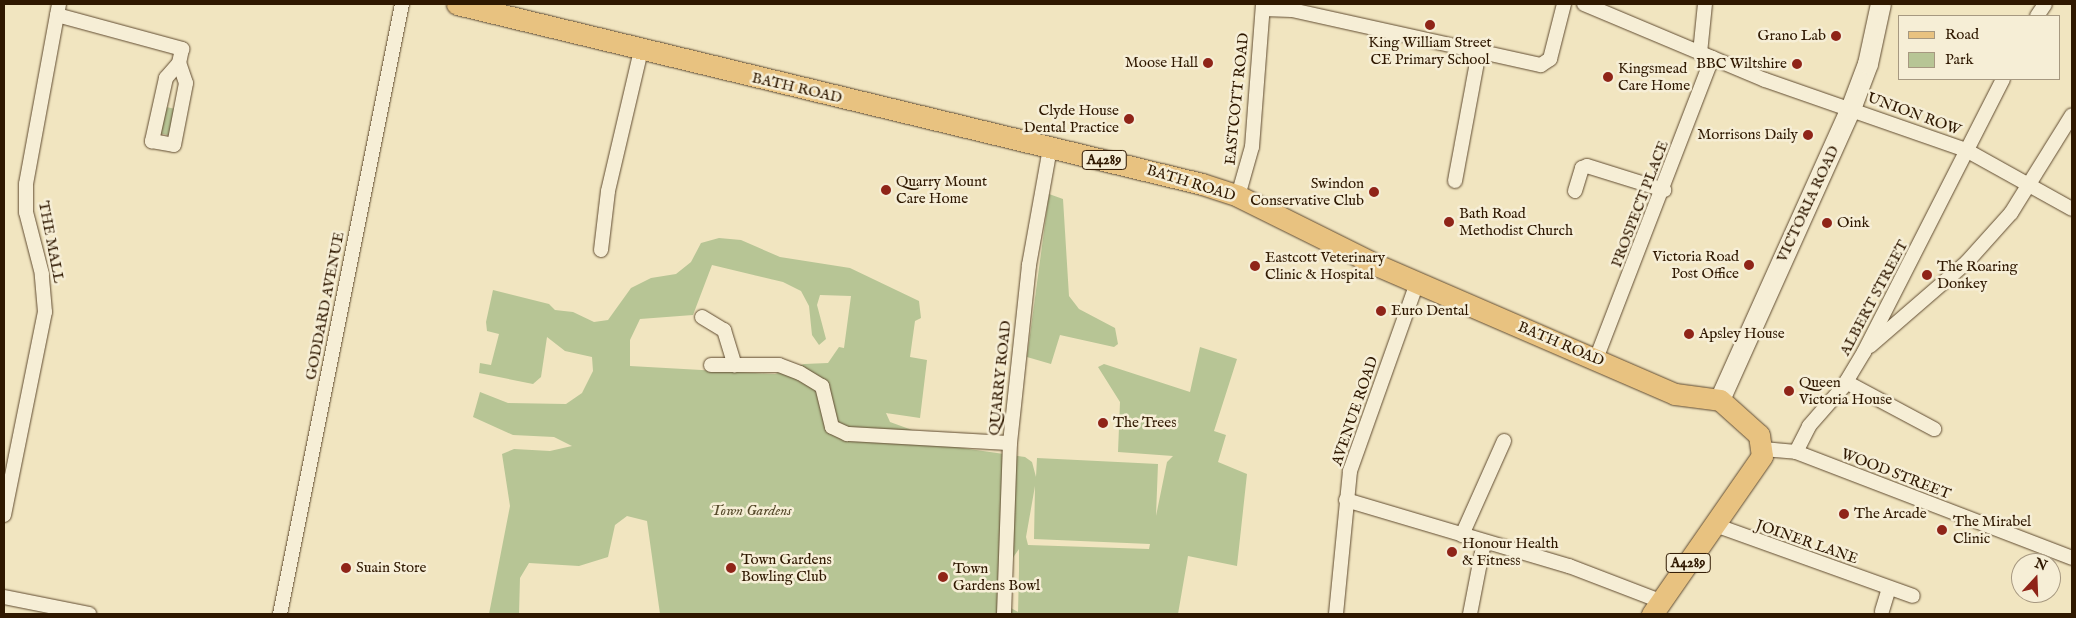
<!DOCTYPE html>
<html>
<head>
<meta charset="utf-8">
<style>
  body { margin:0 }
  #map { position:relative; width:2076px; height:618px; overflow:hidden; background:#f1e5c0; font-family:"IM FELL English",serif }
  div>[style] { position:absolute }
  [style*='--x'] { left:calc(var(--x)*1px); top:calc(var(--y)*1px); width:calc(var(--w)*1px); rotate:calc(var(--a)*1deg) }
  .green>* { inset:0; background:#b7c595; transform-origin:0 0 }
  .roads { filter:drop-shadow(0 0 1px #604b30) drop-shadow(0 0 1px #604b30) }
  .street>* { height:14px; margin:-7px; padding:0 7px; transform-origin:7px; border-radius:7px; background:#f6eed6 }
  .secondary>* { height:20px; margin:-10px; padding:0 10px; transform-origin:10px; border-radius:10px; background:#f6eed6 }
  .primary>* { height:21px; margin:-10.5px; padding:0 10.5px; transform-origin:10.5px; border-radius:10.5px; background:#e8c280 }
  .dots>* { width:14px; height:14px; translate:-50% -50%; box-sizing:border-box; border:2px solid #f6eed6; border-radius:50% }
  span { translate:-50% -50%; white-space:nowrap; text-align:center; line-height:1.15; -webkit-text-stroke:5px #f6eed6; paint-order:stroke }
  .shield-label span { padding:1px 4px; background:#f6eed6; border:1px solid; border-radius:4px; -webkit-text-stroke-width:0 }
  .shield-label { font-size:14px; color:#2f1800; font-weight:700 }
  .poi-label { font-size:15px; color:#2f1800 }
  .right { translate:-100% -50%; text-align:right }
  .left { translate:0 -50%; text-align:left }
  .street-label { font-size:15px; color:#2f1800 }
  .park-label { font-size:15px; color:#584c2d; font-style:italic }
  .frame { position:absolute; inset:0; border:5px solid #2f1800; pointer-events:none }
  .legend { position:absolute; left:1898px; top:15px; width:162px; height:65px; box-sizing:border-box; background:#f6eed6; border:1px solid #a69880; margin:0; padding:6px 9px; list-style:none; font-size:15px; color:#2f1800 }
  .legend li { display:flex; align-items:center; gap:10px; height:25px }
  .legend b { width:25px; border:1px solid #a69880 }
  .north { position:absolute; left:2011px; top:553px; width:50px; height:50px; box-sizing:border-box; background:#f6eed6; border:1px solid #a69880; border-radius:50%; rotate:20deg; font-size:14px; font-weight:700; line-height:20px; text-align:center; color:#2f1800 }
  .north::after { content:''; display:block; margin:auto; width:18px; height:22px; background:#8f2418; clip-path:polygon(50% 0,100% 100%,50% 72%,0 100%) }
</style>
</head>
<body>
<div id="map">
  <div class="green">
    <div style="left:166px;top:107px;width:10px;height:27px;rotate:11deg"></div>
    <div style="clip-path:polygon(1049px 194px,1063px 199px,1069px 296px,1079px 309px,1115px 328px,1118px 344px,1114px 347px,1060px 335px,1051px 364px,1027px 357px)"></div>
    <div style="clip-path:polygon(evenodd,719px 238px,741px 240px,780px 257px,850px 268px,919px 301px,921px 318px,915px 321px,910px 357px,927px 360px,920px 418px,886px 413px,890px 422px,962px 448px,1025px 457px,1032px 462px,1036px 477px,1037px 458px,1158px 464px,1156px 516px,1167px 462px,1173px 456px,1118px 452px,1120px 402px,1098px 367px,1104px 364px,1190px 392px,1200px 347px,1237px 359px,1214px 431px,1226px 435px,1218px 462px,1247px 474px,1237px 566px,1188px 556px,1178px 614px,660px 614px,647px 521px,627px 516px,615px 525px,608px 557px,579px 566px,529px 563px,520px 578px,519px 614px,489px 614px,510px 506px,502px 454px,514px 449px,550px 451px,572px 446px,554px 437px,513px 435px,473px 417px,480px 392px,508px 403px,566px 404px,582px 393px,593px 371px,592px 357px,565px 351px,547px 337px,541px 377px,533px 384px,479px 373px,480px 363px,491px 365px,499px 334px,487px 331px,486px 322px,493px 290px,549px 304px,555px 310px,573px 312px,594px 322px,608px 320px,631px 288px,651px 278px,676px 274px,691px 262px,701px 243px,719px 238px,712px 265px,783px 282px,801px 291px,809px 306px,812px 335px,819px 345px,826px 339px,817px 305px,820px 295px,851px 296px,844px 348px,839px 347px,828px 363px,804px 364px,775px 374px,630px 366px,630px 340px,640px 319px,693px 315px,712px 265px,719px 238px,1035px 486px,1034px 539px,1150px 544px,1149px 549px,1028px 545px,1026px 537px,1035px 486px,719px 238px,1019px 549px,1019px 571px,1018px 612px,1011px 608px,1009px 563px,1019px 549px)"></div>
  </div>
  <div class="roads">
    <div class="street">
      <div style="--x:1584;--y:4;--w:196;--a:22.8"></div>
      <div style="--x:1765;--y:80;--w:213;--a:19.2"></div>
      <div style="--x:1966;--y:150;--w:121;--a:29.1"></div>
      <div style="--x:1263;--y:9;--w:29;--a:2"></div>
      <div style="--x:1292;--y:10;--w:255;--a:12.5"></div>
      <div style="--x:1541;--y:65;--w:11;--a:-34"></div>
      <div style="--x:1550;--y:59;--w:57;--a:-75.7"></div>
      <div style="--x:57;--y:15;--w:130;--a:15.2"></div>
      <div style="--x:182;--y:49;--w:14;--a:102"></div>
      <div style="--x:179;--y:63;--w:20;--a:131"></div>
      <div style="--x:166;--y:78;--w:65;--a:102.5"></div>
      <div style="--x:152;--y:141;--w:22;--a:10"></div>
      <div style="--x:174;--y:145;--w:63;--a:-79"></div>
      <div style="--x:186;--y:83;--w:21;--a:-109"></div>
      <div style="--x:2037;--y:16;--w:14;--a:-56"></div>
      <div style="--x:1700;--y:53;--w:49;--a:-84.2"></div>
      <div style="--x:1455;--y:181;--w:132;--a:-79.5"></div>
      <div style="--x:1575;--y:191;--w:24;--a:-73"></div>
      <div style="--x:1582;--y:168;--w:5;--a:-22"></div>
      <div style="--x:1587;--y:166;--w:81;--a:17.3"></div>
      <div style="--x:1238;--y:196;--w:51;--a:-74.1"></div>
      <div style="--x:1252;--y:147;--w:143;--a:-85.6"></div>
      <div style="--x:601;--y:250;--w:59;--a:-83.2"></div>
      <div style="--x:608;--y:191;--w:145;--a:-76.8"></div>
      <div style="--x:702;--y:317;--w:26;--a:31"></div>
      <div style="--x:724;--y:330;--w:37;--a:73"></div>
      <div style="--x:1870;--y:346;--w:128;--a:-40.9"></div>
      <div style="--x:1967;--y:262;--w:66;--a:-48.1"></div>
      <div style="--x:2011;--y:213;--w:115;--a:-58.1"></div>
      <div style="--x:1596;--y:359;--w:323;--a:-68.9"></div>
      <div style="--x:711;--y:365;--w:68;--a:0"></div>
      <div style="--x:779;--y:365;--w:22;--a:21"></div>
      <div style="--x:800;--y:373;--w:26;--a:31"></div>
      <div style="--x:822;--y:386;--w:42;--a:76.3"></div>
      <div style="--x:832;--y:427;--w:17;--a:25"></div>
      <div style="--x:847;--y:434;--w:163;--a:3.2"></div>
      <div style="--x:1846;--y:382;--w:100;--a:28.1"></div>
      <div style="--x:1763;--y:449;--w:33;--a:5"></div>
      <div style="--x:1796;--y:452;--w:296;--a:21"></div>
      <div style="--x:1796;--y:452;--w:29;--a:-63"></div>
      <div style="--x:1809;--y:426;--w:52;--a:-48.9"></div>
      <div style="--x:1843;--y:387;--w:41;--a:-59"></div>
      <div style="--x:1864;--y:352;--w:306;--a:-63"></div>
      <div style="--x:1346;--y:500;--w:233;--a:16.5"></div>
      <div style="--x:1569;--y:566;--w:97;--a:21"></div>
      <div style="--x:4;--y:515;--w:207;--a:-78.6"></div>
      <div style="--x:45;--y:312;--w:38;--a:-95"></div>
      <div style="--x:42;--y:274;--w:64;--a:-104.5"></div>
      <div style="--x:26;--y:212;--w:28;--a:-90"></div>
      <div style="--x:26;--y:184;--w:183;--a:-79.6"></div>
      <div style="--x:1715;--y:525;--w:210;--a:19.7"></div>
      <div style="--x:1462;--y:535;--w:103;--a:-65.9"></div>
      <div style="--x:4;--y:597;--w:87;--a:11.3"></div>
      <div style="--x:1882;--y:611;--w:24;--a:-73"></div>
      <div style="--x:280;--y:614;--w:622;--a:-78.69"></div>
      <div style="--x:1004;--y:614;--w:171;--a:-88"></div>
      <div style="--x:1010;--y:443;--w:179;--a:-83.9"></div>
      <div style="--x:1029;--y:265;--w:119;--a:-79.8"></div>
      <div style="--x:1336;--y:614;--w:144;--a:-84.4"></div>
      <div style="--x:1350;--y:471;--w:200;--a:-70.4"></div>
      <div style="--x:1470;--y:614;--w:73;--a:-79"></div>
    </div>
    <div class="secondary">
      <div style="--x:1720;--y:400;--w:319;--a:-65.8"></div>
      <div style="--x:1851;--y:109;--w:48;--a:-69.3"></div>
      <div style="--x:1868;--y:64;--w:61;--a:-77.8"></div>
    </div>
    <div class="primary">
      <div style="--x:457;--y:4;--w:766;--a:13.58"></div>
      <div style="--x:1202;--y:184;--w:38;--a:18"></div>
      <div style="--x:1238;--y:196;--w:157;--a:26.4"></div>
      <div style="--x:1379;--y:266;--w:322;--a:23.4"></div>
      <div style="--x:1675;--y:394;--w:45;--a:7.6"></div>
      <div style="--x:1720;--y:400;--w:52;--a:41.9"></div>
      <div style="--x:1759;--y:435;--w:21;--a:82"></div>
      <div style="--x:1762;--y:456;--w:193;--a:124.8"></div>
    </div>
  </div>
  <div class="dots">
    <div style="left:1430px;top:25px;background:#8f2418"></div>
    <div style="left:1836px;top:36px;background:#8f2418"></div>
    <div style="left:1208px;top:63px;background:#8f2418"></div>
    <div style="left:1797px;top:64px;background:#8f2418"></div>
    <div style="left:1608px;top:77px;background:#8f2418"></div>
    <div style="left:1129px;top:119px;background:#8f2418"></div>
    <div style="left:1808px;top:135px;background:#8f2418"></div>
    <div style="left:886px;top:190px;background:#8f2418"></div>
    <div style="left:1374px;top:192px;background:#8f2418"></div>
    <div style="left:1449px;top:222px;background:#8f2418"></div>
    <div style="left:1827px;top:223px;background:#8f2418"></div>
    <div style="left:1749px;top:265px;background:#8f2418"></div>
    <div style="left:1255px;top:266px;background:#8f2418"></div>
    <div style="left:1927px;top:275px;background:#8f2418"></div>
    <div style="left:1381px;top:311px;background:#8f2418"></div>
    <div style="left:1689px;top:334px;background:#8f2418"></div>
    <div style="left:1789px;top:391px;background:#8f2418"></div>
    <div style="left:1103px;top:423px;background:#8f2418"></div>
    <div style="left:1844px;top:514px;background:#8f2418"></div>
    <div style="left:1942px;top:530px;background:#8f2418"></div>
    <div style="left:1452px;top:552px;background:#8f2418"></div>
    <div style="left:346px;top:568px;background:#8f2418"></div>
    <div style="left:731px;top:568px;background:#8f2418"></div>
    <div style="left:943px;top:577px;background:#8f2418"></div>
  </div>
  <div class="shield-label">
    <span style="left:1104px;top:160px">A4289</span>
    <span style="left:1688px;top:563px">A4289</span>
  </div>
  <div class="poi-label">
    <span class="right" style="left:1826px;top:36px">Grano Lab</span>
    <span style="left:1430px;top:51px">King William Street<br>CE Primary School</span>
    <span class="right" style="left:1198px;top:63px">Moose Hall</span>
    <span class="right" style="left:1787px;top:64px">BBC Wiltshire</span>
    <span class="left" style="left:1618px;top:77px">Kingsmead<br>Care Home</span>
    <span class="right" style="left:1119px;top:119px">Clyde House<br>Dental Practice</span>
    <span class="right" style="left:1798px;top:135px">Morrisons Daily</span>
    <span class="left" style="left:896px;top:190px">Quarry Mount<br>Care Home</span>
    <span class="right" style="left:1364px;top:192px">Swindon<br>Conservative Club</span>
    <span class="left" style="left:1459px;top:222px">Bath Road<br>Methodist Church</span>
    <span class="left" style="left:1837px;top:223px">Oink</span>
    <span class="right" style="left:1739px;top:265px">Victoria Road<br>Post Office</span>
    <span class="left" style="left:1265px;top:266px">Eastcott Veterinary<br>Clinic &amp; Hospital</span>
    <span class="left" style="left:1937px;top:275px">The Roaring<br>Donkey</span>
    <span class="left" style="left:1391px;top:311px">Euro Dental</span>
    <span class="left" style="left:1699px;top:334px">Apsley House</span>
    <span class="left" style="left:1799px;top:391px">Queen<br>Victoria House</span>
    <span class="left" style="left:1113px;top:423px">The Trees</span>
    <span class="left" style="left:1854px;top:514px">The Arcade</span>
    <span class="left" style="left:1953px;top:530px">The Mirabel<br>Clinic</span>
    <span class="left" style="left:1462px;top:552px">Honour Health<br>&amp; Fitness</span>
    <span class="left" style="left:741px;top:568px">Town Gardens<br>Bowling Club</span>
    <span class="left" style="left:356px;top:568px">Suain Store</span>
    <span class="left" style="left:953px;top:577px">Town<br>Gardens Bowl</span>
  </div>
  <div class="street-label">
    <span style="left:797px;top:88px;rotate:13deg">BATH ROAD</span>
    <span style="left:1237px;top:99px;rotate:-84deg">EASTCOTT ROAD</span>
    <span style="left:1914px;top:114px;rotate:20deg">UNION ROW</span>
    <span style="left:1191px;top:183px;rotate:17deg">BATH ROAD</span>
    <span style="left:1640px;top:204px;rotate:-69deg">PROSPECT PLACE</span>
    <span style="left:1808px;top:204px;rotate:-65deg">VICTORIA ROAD</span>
    <span style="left:51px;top:242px;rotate:79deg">THE MALL</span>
    <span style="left:1874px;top:298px;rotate:-62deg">ALBERT STREET</span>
    <span style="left:325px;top:306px;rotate:-79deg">GODDARD AVENUE</span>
    <span style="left:1561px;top:344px;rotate:23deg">BATH ROAD</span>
    <span style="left:1000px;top:378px;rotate:-84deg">QUARRY ROAD</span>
    <span style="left:1355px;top:411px;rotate:-71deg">AVENUE ROAD</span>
    <span style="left:1896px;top:474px;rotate:21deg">WOOD STREET</span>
    <span style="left:1807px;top:542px;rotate:19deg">JOINER LANE</span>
  </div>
  <div class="park-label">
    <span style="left:751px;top:511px">Town Gardens</span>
  </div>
  <div class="frame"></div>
  <ul class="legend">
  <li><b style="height:6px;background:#e8c280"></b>Road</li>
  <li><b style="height:14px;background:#b7c595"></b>Park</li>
  </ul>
  <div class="north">N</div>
</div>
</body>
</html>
